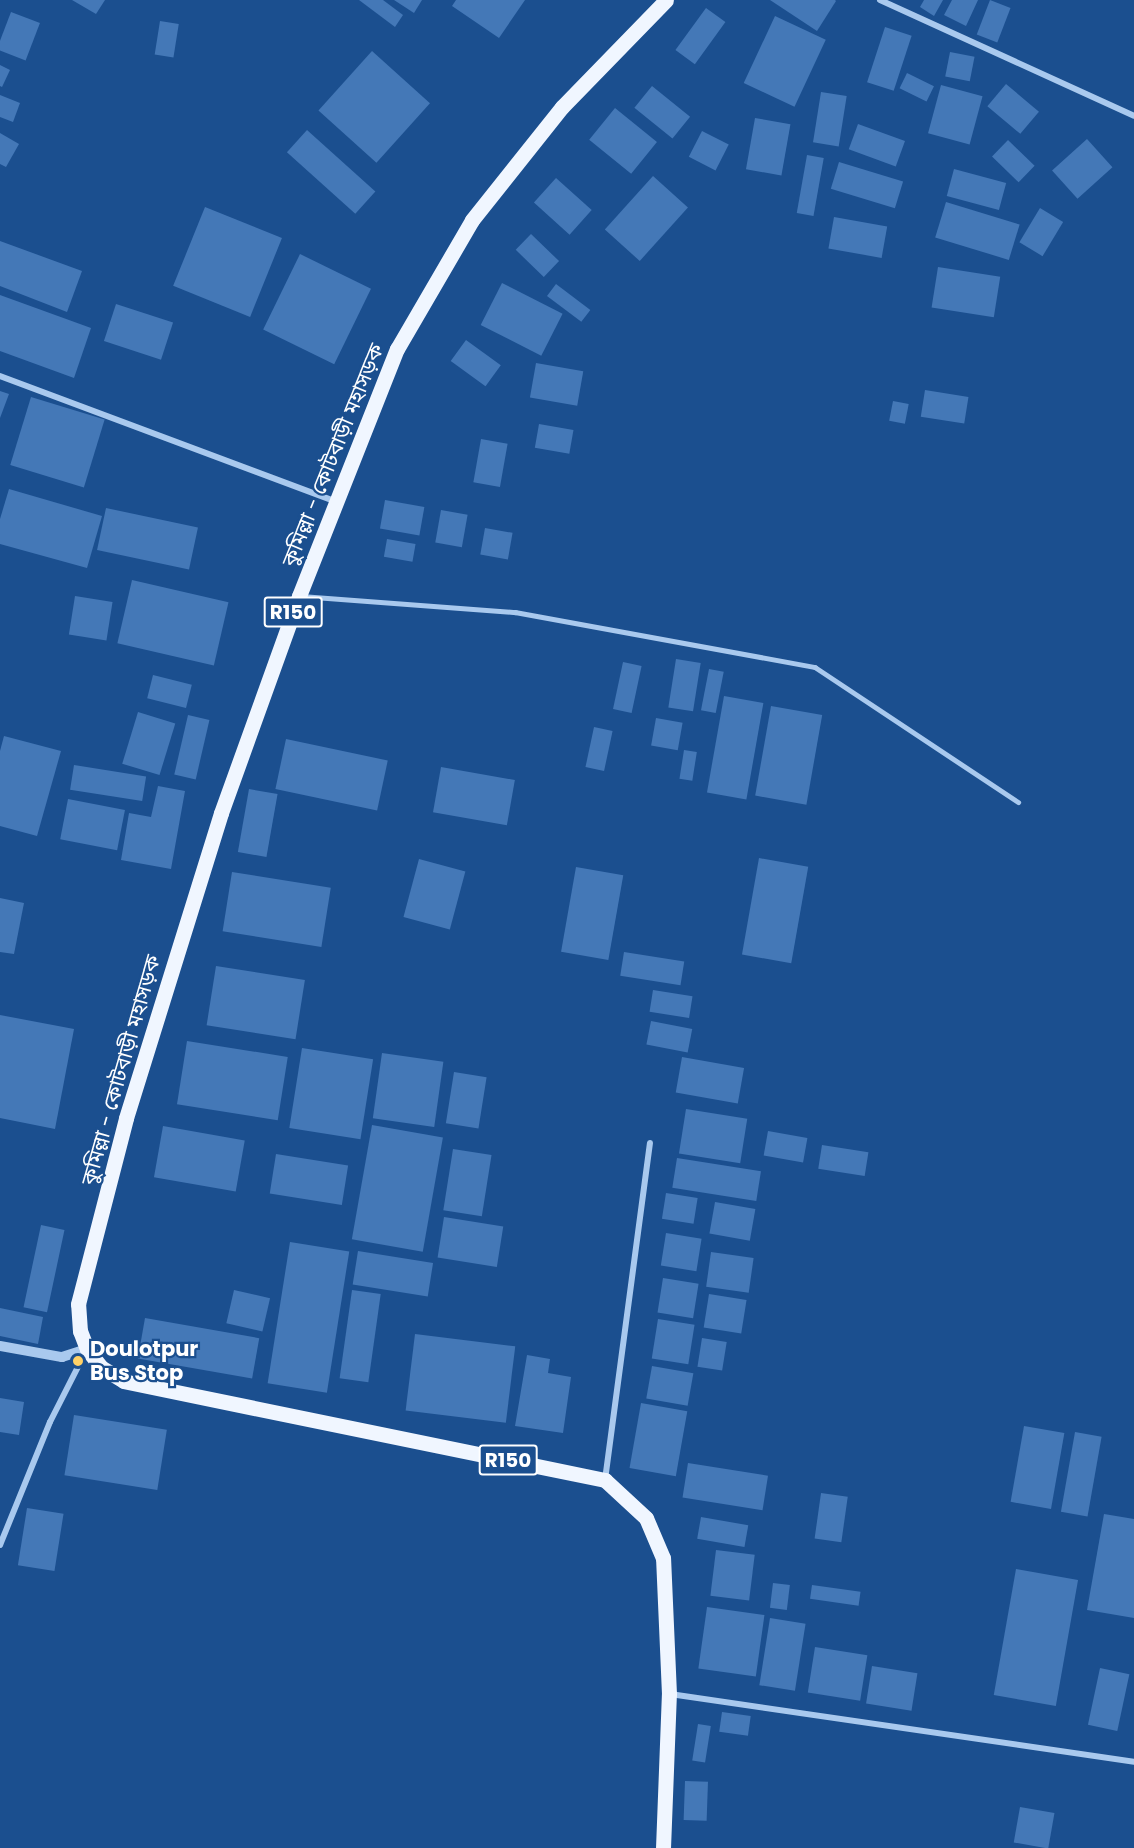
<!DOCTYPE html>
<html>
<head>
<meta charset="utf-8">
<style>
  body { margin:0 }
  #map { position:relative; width:1134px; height:1848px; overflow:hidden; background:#1b4f8f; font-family:Poppins,"Noto Sans Bengali",sans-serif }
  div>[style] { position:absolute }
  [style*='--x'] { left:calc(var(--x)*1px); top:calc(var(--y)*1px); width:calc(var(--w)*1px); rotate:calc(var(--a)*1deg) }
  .building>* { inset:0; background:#4478b7; transform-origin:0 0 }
  .service>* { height:4.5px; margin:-2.25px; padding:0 2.25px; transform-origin:2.25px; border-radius:2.25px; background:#a9c9ee }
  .minor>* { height:6px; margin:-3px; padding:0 3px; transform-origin:3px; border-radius:3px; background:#a9c9ee }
  .tertiary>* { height:10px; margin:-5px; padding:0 5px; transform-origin:5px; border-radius:5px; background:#a9c9ee }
  .primary>* { height:15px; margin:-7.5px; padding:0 7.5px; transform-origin:7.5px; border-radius:7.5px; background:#f0f6ff }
  .dots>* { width:16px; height:16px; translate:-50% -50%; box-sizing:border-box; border:3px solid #1b4f8f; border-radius:50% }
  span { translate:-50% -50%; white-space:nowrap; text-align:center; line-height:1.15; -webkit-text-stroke:4.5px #1b4f8f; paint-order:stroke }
  .shield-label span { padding:2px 4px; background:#1b4f8f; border:2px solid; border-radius:4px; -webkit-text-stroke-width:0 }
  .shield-label { font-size:20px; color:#fff; font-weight:700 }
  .street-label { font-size:21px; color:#fff }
  .poi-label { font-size:21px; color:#fff; font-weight:700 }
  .left { translate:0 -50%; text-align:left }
</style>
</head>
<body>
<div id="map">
  <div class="building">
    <div style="clip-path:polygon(72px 0,105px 0,96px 14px)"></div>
    <div style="clip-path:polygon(359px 0,383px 0,403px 15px,395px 27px)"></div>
    <div style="clip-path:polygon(394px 0,422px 0,414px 13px)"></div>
    <div style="clip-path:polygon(456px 0,525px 0,499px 38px,452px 6px)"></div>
    <div style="clip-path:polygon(770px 0,835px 0,836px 1px,817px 31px)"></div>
    <div style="clip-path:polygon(924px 0,943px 0,934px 16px,920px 7px)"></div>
    <div style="clip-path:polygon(952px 0,978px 0,966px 26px,944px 15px)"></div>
    <div style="left:990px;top:0;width:22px;height:37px;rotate:21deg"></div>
    <div style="left:706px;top:8px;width:24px;height:52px;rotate:36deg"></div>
    <div style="left:11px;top:12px;width:31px;height:40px;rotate:21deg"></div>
    <div style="left:775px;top:16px;width:56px;height:74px;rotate:25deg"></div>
    <div style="left:160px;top:21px;width:19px;height:34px;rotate:9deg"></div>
    <div style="left:885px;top:27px;width:28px;height:58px;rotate:18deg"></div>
    <div style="left:372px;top:51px;width:78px;height:80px;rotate:42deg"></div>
    <div style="left:950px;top:52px;width:25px;height:25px;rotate:11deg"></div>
    <div style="clip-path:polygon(0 65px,10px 70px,2px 87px,0 86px)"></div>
    <div style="left:907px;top:73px;width:30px;height:17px;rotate:26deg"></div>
    <div style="left:1006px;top:84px;width:43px;height:29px;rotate:40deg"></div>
    <div style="left:941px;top:85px;width:43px;height:50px;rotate:15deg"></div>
    <div style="left:652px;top:86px;width:49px;height:28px;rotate:39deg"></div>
    <div style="left:821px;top:92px;width:26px;height:51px;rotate:9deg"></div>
    <div style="clip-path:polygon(0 95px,20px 103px,13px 122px,0 117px)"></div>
    <div style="left:615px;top:108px;width:54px;height:41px;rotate:39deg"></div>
    <div style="left:755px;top:118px;width:36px;height:52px;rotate:10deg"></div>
    <div style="left:858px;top:124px;width:50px;height:27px;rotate:20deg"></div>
    <div style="left:307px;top:130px;width:92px;height:30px;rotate:42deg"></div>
    <div style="left:702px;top:131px;width:30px;height:29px;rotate:27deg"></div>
    <div style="clip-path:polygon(0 133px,19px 144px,6px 167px,0 164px)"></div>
    <div style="left:1087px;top:139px;width:38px;height:47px;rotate:48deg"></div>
    <div style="left:1008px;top:140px;width:37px;height:23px;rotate:44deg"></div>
    <div style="left:807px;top:155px;width:17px;height:59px;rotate:10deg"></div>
    <div style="left:839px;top:162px;width:67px;height:28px;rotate:17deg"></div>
    <div style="left:954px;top:169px;width:54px;height:28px;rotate:15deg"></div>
    <div style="left:653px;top:176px;width:47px;height:72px;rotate:42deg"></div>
    <div style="left:556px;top:178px;width:48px;height:33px;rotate:42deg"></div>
    <div style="left:946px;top:202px;width:77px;height:37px;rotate:17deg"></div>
    <div style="left:205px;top:207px;width:83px;height:85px;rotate:22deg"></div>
    <div style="left:1040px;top:208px;width:27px;height:40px;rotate:31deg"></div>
    <div style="left:834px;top:217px;width:54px;height:32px;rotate:10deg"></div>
    <div style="left:531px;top:234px;width:39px;height:22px;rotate:44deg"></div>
    <div style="clip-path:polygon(0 241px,82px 271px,67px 312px,0 286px)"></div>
    <div style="left:300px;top:254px;width:79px;height:84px;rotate:26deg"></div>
    <div style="left:938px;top:267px;width:63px;height:41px;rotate:9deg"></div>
    <div style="left:502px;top:283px;width:68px;height:47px;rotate:27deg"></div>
    <div style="left:556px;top:284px;width:43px;height:15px;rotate:37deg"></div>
    <div style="clip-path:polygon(0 295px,91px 328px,74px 378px,0 351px)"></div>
    <div style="left:116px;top:304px;width:60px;height:39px;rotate:18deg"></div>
    <div style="left:466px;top:340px;width:43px;height:26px;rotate:36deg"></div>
    <div style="left:536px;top:363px;width:48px;height:35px;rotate:10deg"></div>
    <div style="left:925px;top:390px;width:44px;height:27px;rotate:9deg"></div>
    <div style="clip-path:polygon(0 391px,9px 394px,0 418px)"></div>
    <div style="left:31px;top:397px;width:77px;height:71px;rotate:17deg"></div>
    <div style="left:893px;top:401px;width:16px;height:20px;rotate:11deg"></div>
    <div style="left:539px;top:424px;width:35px;height:24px;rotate:10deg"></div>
    <div style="left:481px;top:439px;width:27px;height:44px;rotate:10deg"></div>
    <div style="clip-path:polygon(9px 489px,102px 516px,87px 568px,0 544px,0 519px)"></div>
    <div style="left:385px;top:500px;width:40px;height:29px;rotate:10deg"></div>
    <div style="left:106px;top:508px;width:94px;height:43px;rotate:12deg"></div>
    <div style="left:441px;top:510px;width:27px;height:33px;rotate:10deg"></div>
    <div style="left:485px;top:528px;width:28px;height:27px;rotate:10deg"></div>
    <div style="left:387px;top:539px;width:29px;height:18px;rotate:10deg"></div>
    <div style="left:132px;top:580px;width:99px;height:65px;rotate:13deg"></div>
    <div style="left:75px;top:596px;width:38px;height:39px;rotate:9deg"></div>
    <div style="left:676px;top:659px;width:25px;height:49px;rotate:9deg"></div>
    <div style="left:623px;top:662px;width:19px;height:48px;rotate:12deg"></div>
    <div style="left:709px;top:669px;width:15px;height:42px;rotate:11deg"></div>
    <div style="left:153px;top:675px;width:40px;height:24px;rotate:14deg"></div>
    <div style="left:724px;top:696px;width:40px;height:98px;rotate:10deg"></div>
    <div style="left:771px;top:706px;width:52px;height:91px;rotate:10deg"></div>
    <div style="left:138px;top:712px;width:39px;height:54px;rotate:17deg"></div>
    <div style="left:188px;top:715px;width:22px;height:61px;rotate:13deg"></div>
    <div style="left:656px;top:718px;width:27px;height:28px;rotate:10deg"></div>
    <div style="left:594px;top:727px;width:19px;height:41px;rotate:12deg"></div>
    <div style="clip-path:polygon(4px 736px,61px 751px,37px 836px,0 826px,0 751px)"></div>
    <div style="left:286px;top:739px;width:104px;height:51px;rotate:12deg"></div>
    <div style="left:684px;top:750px;width:13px;height:29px;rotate:9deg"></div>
    <div style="left:74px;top:765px;width:73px;height:25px;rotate:9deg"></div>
    <div style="left:441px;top:767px;width:75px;height:46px;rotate:10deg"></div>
    <div style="clip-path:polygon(158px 786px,185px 791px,171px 869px,121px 860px,129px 813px,151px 817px)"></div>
    <div style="left:249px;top:789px;width:29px;height:64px;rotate:10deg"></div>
    <div style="left:68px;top:799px;width:58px;height:41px;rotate:11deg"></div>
    <div style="left:759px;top:858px;width:50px;height:98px;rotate:10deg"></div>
    <div style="left:419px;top:859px;width:48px;height:60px;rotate:15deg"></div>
    <div style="left:576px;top:867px;width:48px;height:86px;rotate:10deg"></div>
    <div style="left:232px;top:872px;width:100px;height:60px;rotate:9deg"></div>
    <div style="clip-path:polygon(0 898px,24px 903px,14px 954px,0 952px)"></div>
    <div style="left:624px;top:952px;width:61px;height:24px;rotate:9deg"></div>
    <div style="left:216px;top:966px;width:90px;height:60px;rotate:9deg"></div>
    <div style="left:653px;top:990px;width:40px;height:22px;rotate:9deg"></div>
    <div style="clip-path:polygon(0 1015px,74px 1029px,55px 1129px,0 1118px)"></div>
    <div style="left:651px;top:1021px;width:42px;height:24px;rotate:11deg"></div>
    <div style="left:187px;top:1041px;width:102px;height:64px;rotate:9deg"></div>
    <div style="left:302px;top:1048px;width:72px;height:81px;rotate:9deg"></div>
    <div style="left:382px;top:1053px;width:62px;height:66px;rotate:8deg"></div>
    <div style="left:682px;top:1057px;width:63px;height:36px;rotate:10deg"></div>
    <div style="left:454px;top:1072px;width:33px;height:52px;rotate:9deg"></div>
    <div style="left:686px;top:1109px;width:62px;height:45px;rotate:9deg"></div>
    <div style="left:372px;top:1125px;width:72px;height:116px;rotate:10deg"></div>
    <div style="left:163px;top:1126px;width:83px;height:52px;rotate:10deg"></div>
    <div style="left:768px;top:1131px;width:40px;height:25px;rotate:10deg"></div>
    <div style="left:822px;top:1145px;width:47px;height:24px;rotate:9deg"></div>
    <div style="left:453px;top:1149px;width:39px;height:62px;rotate:9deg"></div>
    <div style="left:276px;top:1154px;width:73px;height:40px;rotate:9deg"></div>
    <div style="left:677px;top:1158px;width:85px;height:30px;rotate:9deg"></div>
    <div style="left:666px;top:1193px;width:32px;height:26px;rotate:9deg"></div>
    <div style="left:715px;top:1202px;width:41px;height:32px;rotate:10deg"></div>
    <div style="left:444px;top:1217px;width:60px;height:41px;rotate:9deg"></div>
    <div style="left:41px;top:1225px;width:24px;height:84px;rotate:12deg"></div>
    <div style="left:666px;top:1233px;width:36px;height:33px;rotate:9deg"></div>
    <div style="left:290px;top:1242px;width:60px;height:143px;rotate:9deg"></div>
    <div style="left:358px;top:1251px;width:76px;height:34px;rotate:9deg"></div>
    <div style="left:711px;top:1252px;width:43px;height:35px;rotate:8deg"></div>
    <div style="left:663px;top:1278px;width:36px;height:35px;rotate:9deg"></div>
    <div style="left:234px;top:1290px;width:37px;height:34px;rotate:13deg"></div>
    <div style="left:352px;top:1290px;width:29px;height:89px;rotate:8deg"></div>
    <div style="left:709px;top:1294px;width:38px;height:34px;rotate:9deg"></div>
    <div style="clip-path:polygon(0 1308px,43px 1317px,38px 1344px,0 1336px)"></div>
    <div style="left:145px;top:1318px;width:116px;height:41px;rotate:10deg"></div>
    <div style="left:658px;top:1319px;width:37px;height:40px;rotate:9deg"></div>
    <div style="left:415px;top:1334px;width:101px;height:77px;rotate:7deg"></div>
    <div style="left:702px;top:1338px;width:25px;height:29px;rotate:9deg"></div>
    <div style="clip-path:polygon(527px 1355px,550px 1359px,548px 1373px,571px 1377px,563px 1433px,515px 1426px)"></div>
    <div style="left:652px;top:1366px;width:42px;height:33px;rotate:10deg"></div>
    <div style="clip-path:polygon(0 1398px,24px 1402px,19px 1435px,0 1432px)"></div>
    <div style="left:641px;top:1403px;width:47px;height:66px;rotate:10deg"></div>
    <div style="left:74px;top:1415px;width:94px;height:61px;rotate:9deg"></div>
    <div style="left:1024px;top:1426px;width:41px;height:77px;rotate:10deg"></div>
    <div style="left:1075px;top:1432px;width:27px;height:81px;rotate:10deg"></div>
    <div style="left:688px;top:1463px;width:81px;height:35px;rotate:9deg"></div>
    <div style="left:821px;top:1493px;width:27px;height:46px;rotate:8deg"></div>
    <div style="left:27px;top:1508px;width:37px;height:58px;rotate:9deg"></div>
    <div style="clip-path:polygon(1104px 1514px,1134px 1519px,1134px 1618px,1087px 1610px)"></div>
    <div style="left:701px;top:1517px;width:48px;height:22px;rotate:10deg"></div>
    <div style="left:716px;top:1550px;width:39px;height:46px;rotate:7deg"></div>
    <div style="left:1016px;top:1569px;width:63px;height:128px;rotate:10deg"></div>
    <div style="left:773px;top:1583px;width:17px;height:25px;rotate:7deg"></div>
    <div style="left:812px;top:1585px;width:49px;height:14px;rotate:8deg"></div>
    <div style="left:707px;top:1607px;width:58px;height:62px;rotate:8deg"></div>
    <div style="left:770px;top:1618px;width:36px;height:68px;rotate:9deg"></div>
    <div style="left:815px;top:1647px;width:53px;height:46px;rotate:9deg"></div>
    <div style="left:872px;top:1666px;width:46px;height:38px;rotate:9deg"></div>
    <div style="left:1100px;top:1668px;width:30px;height:58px;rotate:12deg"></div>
    <div style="left:722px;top:1712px;width:29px;height:20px;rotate:8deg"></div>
    <div style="left:698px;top:1724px;width:13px;height:37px;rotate:9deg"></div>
    <div style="left:685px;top:1781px;width:23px;height:39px;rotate:2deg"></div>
    <div style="left:1020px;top:1807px;width:35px;height:36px;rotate:10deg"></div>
  </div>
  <div class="service">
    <div style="--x:301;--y:596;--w:215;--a:4.3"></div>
    <div style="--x:515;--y:612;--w:305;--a:10.4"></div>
    <div style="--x:815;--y:667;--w:244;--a:33.6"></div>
  </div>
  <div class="minor">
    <div style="--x:880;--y:0;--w:279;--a:24.5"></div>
    <div style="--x:0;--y:376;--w:358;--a:20.5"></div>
    <div style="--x:605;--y:1480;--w:340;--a:-82.4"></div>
    <div style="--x:0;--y:1545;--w:133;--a:-67.9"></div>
    <div style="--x:50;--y:1422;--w:80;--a:-63.1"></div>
    <div style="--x:670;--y:1694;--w:469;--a:8.3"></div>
  </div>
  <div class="tertiary">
    <div style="--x:0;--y:1346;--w:63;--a:10.1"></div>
    <div style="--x:62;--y:1357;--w:26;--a:-18"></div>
  </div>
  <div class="primary">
    <div style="--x:663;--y:1848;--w:154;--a:-87.8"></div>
    <div style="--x:669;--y:1694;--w:136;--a:-92.5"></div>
    <div style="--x:663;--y:1558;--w:43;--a:-113"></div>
    <div style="--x:646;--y:1518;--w:56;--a:-137.2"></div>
    <div style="--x:605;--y:1480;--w:491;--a:-168.4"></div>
    <div style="--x:124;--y:1381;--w:27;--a:-149"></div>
    <div style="--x:101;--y:1367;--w:23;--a:-128"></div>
    <div style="--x:87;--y:1349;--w:19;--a:-111"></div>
    <div style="--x:80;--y:1331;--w:27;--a:-94"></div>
    <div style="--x:78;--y:1304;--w:192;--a:-75.5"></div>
    <div style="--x:126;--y:1118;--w:319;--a:-72.7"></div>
    <div style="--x:221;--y:813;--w:231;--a:-70.2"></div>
    <div style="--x:299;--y:596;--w:266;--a:-68.4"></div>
    <div style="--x:397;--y:349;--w:149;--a:-59.8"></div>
    <div style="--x:472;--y:220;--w:144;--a:-51.5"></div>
    <div style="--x:562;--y:107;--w:149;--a:-45.8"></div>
  </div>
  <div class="dots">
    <div style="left:78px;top:1361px;background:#ffd166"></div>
  </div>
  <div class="shield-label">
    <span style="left:293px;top:612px">R150</span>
    <span style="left:508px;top:1460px">R150</span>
  </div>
  <div class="street-label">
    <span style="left:333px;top:455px;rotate:-68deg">কুমিল্লা - কোটবাড়ী মহাসড়ক</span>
    <span style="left:121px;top:1070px;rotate:-74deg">কুমিল্লা - কোটবাড়ী মহাসড়ক</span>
  </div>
  <div class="poi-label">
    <span class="left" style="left:90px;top:1361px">Doulotpur<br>Bus Stop</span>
  </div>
</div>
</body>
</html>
